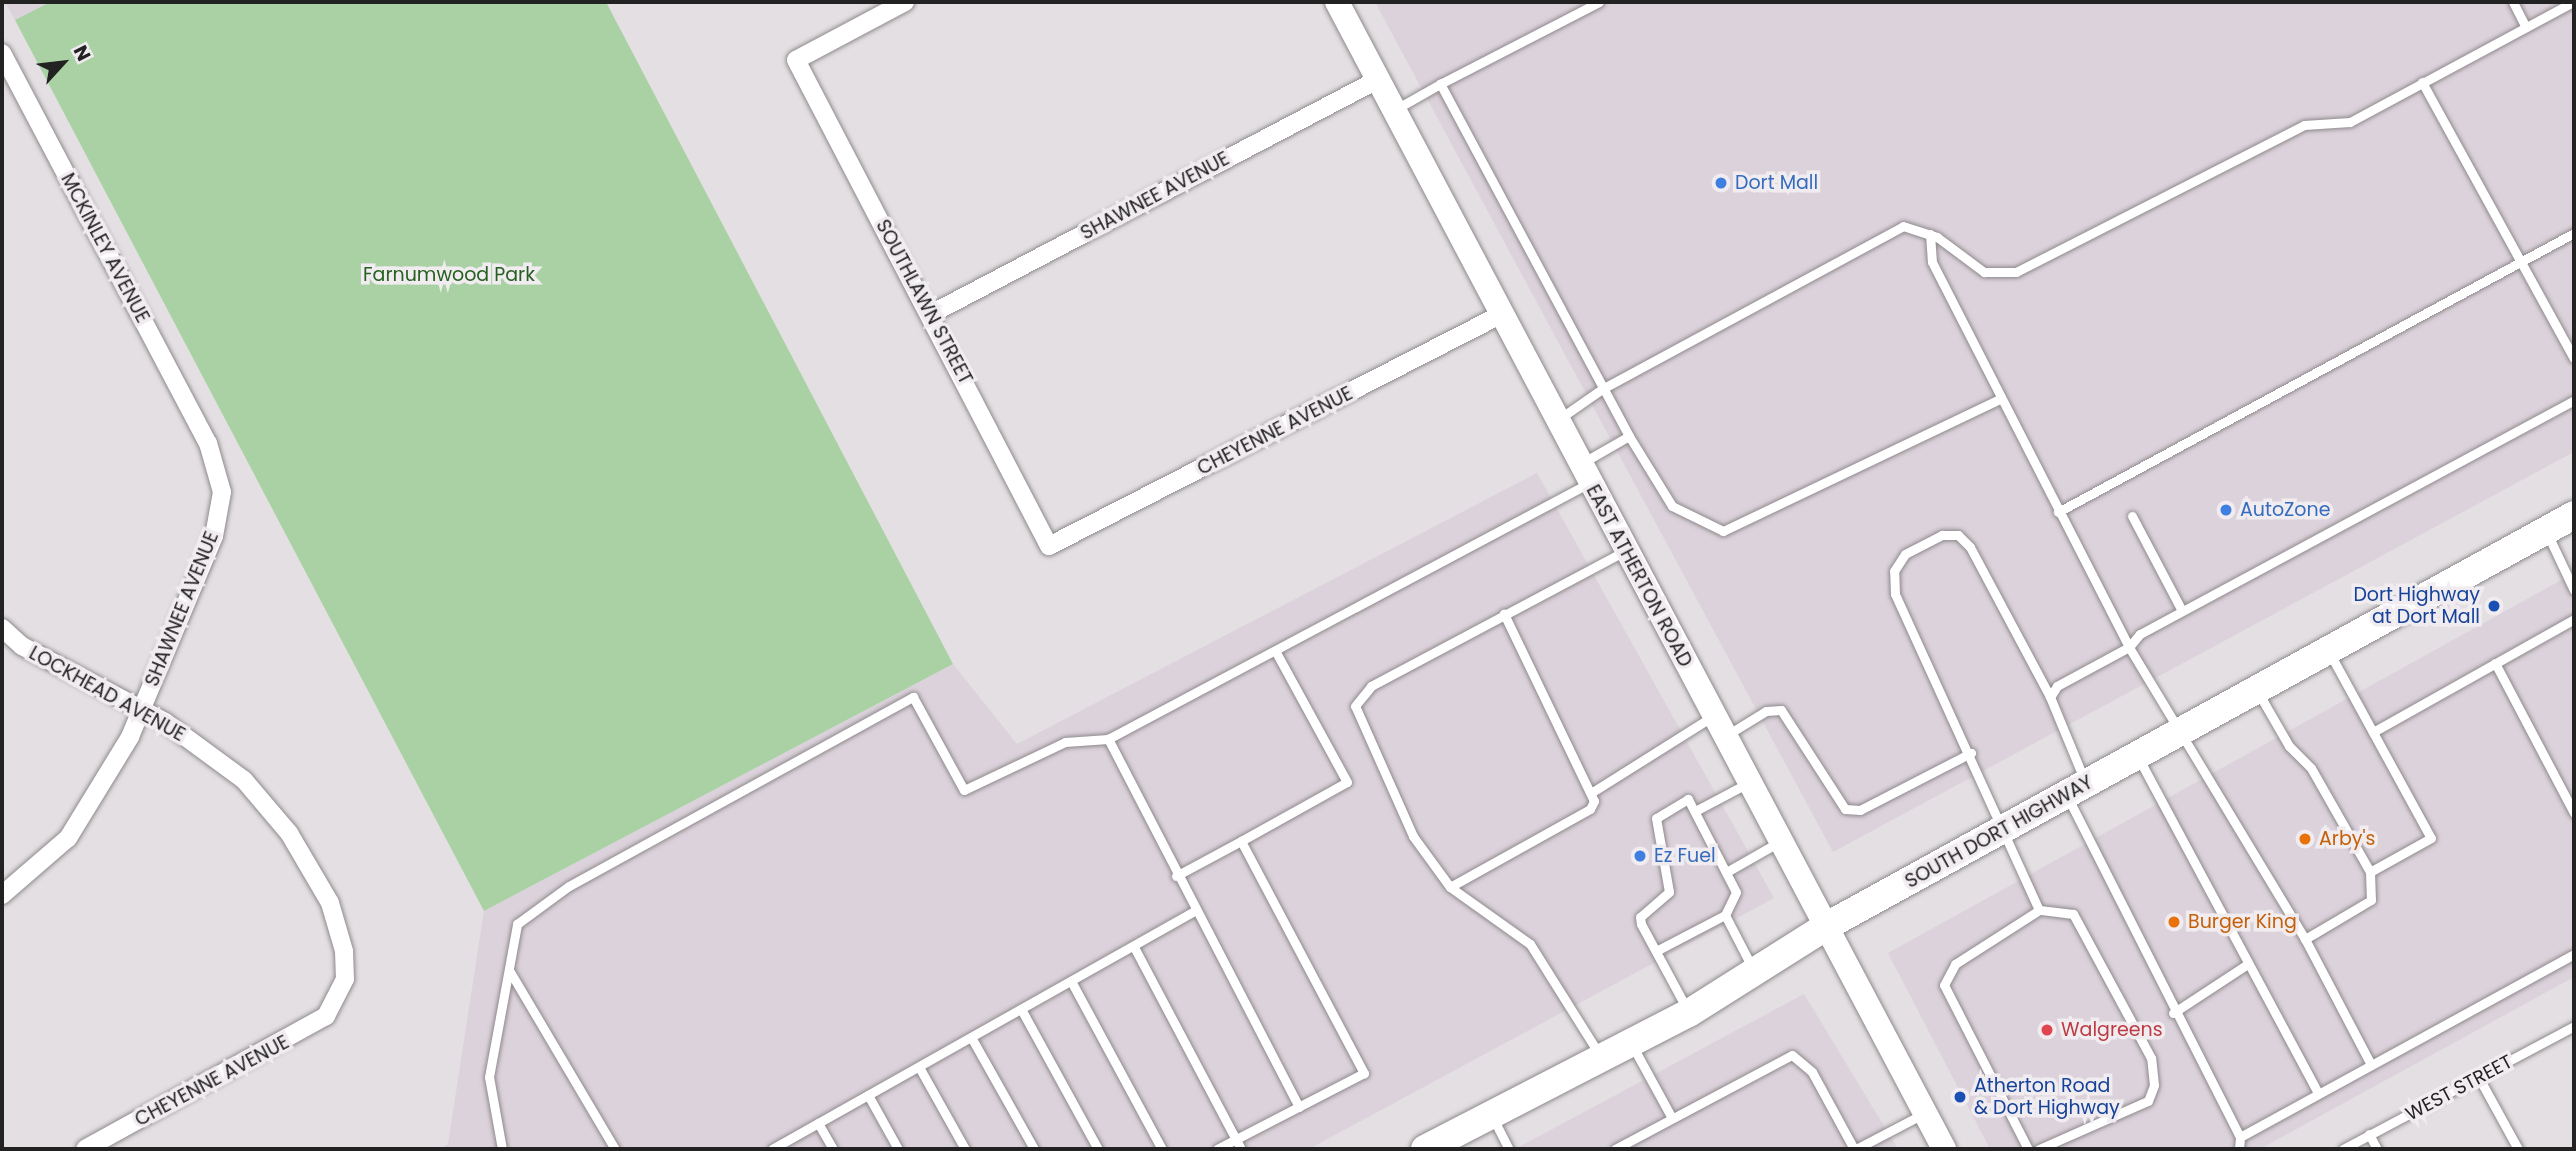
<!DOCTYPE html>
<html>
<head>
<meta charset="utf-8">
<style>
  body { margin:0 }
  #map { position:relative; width:2576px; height:1151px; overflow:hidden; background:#e3dfe2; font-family:Poppins,sans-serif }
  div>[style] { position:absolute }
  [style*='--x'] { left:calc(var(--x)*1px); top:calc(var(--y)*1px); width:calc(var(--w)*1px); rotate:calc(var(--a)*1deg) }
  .built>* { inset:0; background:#dcd2db }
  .green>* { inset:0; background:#a9d1a4 }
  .roads { filter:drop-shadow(0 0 2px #8e8a8d) drop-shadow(0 0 2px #8e8a8d) }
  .lane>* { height:9px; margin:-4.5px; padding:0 4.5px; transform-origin:4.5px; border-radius:4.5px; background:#fff }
  .street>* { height:18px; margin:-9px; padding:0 9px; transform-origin:9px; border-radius:9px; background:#fff }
  .secondary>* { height:24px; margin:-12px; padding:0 12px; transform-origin:12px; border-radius:12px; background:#fff }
  .primary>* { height:28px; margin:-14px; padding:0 14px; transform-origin:14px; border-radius:14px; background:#fff }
  .dots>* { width:19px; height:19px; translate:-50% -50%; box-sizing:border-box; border:4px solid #f0ecf0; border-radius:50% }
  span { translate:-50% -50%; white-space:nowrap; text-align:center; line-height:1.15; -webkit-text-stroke:7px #f0ecf0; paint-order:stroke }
  .shop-label { font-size:19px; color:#366cbe }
  .left { translate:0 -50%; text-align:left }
  .street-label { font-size:19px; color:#232223 }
  .park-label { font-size:19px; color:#266020 }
  .transit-label { font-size:19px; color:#164399 }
  .right { translate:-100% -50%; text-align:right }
  .food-label { font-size:19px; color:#c56008 }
  .health-label { font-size:19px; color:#be3a42 }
  .frame { position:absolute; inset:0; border:4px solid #232223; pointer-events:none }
  .north { position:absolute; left:28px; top:28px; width:70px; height:70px; -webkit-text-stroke:5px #f0ecf0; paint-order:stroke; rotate:63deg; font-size:19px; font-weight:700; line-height:28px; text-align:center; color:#232223 }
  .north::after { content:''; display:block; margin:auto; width:24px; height:32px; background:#232223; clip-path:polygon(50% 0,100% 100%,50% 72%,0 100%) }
</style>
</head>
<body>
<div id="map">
  <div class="built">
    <div style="clip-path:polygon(5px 2px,50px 2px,15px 20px)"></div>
    <div style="clip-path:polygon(1375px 2px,2574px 2px,2574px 452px,1833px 852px)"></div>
    <div style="clip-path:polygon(1537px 473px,1774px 898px,1309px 1149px,439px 1149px,448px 1144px,484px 911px,953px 664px,1017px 744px)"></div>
    <div style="clip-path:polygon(2574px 573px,2574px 977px,2260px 1149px,1990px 1149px,1888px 953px)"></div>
    <div style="clip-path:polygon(1804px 994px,1898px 1149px,1515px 1149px)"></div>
  </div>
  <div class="green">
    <div style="clip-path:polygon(50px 2px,606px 2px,953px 664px,484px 911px,15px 20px)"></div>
  </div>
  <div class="roads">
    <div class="lane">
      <div style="--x:2513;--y:2;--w:28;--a:63"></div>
      <div style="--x:2422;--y:82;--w:315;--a:61.2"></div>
      <div style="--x:1396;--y:109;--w:51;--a:-29.6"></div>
      <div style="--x:1930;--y:234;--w:28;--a:86"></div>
      <div style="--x:1932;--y:262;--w:432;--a:62.9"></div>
      <div style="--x:2129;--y:647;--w:82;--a:151.6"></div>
      <div style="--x:2057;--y:686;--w:13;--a:122"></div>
      <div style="--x:2050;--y:697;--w:89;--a:67.5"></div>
      <div style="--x:1559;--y:419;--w:52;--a:-34.9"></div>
      <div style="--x:1602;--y:389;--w:342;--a:-28.4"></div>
      <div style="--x:1903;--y:226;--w:36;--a:18"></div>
      <div style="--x:1937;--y:237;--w:59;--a:36.7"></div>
      <div style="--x:1984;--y:272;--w:32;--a:0"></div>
      <div style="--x:2016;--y:272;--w:323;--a:-27"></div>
      <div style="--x:2304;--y:125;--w:46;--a:-3.7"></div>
      <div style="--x:2350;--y:122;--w:253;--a:-28.3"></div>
      <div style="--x:1629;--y:436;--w:82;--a:58.4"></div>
      <div style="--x:1672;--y:506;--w:57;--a:26.1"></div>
      <div style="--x:1723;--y:531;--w:307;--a:-25.5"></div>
      <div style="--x:1582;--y:463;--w:54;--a:-29.9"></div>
      <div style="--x:1629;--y:436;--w:400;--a:-118.2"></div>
      <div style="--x:1440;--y:84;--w:179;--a:-27.3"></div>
      <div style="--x:2058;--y:512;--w:587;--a:-28.4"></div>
      <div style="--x:2132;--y:516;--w:107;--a:62.2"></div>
      <div style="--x:2547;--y:533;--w:63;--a:64.7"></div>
      <div style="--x:2329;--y:652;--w:212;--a:61.3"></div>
      <div style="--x:2431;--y:838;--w:70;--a:150.9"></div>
      <div style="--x:2495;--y:663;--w:170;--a:62.2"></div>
      <div style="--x:2259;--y:694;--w:60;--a:60"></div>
      <div style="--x:2289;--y:746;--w:31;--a:45"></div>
      <div style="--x:2311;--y:768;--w:120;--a:60.4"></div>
      <div style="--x:2370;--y:872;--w:28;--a:88"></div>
      <div style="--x:2371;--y:900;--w:77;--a:149.4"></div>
      <div style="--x:2305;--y:939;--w:341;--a:-121.1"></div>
      <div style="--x:2129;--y:647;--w:17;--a:-50"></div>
      <div style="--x:2140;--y:634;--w:493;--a:-28.3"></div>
      <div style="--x:2373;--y:732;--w:231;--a:-29.3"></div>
      <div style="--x:1727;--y:735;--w:46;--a:-31.6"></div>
      <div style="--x:1766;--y:711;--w:15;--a:-4"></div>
      <div style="--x:1781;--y:710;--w:118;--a:57.1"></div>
      <div style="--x:1845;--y:809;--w:15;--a:4"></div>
      <div style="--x:1860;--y:810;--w:125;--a:-27.2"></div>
      <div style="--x:2139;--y:759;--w:379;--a:61.8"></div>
      <div style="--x:1594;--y:791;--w:141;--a:-32.2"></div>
      <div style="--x:2067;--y:796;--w:382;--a:63.1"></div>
      <div style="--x:1699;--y:809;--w:55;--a:-28"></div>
      <div style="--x:1241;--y:841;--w:121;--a:-29.1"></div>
      <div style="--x:1347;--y:782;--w:146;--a:-118.7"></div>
      <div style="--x:1730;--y:870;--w:56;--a:-29.7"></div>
      <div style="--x:1176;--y:876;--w:74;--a:-28.3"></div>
      <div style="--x:1241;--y:841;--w:263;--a:62.1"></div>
      <div style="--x:1364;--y:1073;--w:165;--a:152.7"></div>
      <div style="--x:1450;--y:887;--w:160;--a:-29.1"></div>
      <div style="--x:1590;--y:809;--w:9;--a:-63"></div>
      <div style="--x:1594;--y:801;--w:208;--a:-115.7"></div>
      <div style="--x:1725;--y:915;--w:61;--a:62.6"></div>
      <div style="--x:2305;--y:939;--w:140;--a:62.3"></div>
      <div style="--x:1134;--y:947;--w:229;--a:62.1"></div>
      <div style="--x:1656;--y:951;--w:78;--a:-27.6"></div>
      <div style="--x:1725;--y:915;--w:25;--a:-64"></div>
      <div style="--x:1736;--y:892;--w:105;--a:-117.3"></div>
      <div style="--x:1688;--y:799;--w:37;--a:149"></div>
      <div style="--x:1656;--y:818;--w:75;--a:80"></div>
      <div style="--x:1669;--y:892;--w:38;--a:139"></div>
      <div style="--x:1640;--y:917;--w:7;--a:82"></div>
      <div style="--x:1641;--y:924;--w:99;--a:61.6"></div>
      <div style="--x:509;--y:970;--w:208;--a:59.4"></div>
      <div style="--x:1071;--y:981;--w:191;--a:61.6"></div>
      <div style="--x:1021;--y:1009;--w:160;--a:61.2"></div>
      <div style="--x:2173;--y:1013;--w:87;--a:-33.3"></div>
      <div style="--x:971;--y:1037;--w:129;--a:60.6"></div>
      <div style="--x:1632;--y:1045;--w:83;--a:61.3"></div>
      <div style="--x:1601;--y:1057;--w:133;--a:-122.1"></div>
      <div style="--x:1530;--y:944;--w:98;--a:-144.5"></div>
      <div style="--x:1450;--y:887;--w:63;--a:-126"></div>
      <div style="--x:1413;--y:836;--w:142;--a:-114"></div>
      <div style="--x:1355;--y:706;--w:26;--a:-51"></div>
      <div style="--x:1371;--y:686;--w:288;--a:-28"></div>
      <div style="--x:919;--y:1067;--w:94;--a:60.7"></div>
      <div style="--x:2479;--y:1078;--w:81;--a:61.2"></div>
      <div style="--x:868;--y:1095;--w:62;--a:60.9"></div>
      <div style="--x:1299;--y:1107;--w:415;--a:-117.4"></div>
      <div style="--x:1108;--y:739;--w:545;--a:-28.02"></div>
      <div style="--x:1493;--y:1118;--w:35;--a:63"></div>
      <div style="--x:818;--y:1123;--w:30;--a:60"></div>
      <div style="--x:2369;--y:1134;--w:17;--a:62"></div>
      <div style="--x:502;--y:1149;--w:73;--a:-100.2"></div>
      <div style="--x:489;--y:1077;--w:156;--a:-79.6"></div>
      <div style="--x:517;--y:924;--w:64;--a:-36.2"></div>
      <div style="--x:569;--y:886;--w:393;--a:-28.8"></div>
      <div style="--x:913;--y:697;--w:106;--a:61.3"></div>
      <div style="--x:964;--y:790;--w:112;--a:-25.4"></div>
      <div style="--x:1065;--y:742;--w:43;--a:-4"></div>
      <div style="--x:772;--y:1149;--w:484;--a:-29.4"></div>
      <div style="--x:1615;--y:1149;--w:200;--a:-28"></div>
      <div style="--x:1792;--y:1055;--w:26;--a:40"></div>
      <div style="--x:1812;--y:1072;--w:88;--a:61.4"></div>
      <div style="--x:1856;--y:1149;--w:76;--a:-27.6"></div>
      <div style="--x:2028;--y:1149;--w:184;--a:-117.1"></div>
      <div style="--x:1944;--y:985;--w:24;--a:-62"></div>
      <div style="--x:1955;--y:964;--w:100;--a:-32.7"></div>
      <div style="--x:2039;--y:910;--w:347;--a:-114.5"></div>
      <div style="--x:1895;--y:594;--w:23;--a:-92"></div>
      <div style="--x:1894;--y:571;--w:20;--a:-57"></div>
      <div style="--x:1905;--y:554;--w:42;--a:-27.2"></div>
      <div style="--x:1942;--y:535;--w:16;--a:0"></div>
      <div style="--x:1958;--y:535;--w:17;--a:45"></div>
      <div style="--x:1970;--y:547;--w:170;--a:61.9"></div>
      <div style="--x:2039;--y:1149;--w:119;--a:-23.8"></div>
      <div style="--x:2148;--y:1101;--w:17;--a:-69"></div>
      <div style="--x:2154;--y:1085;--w:27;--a:-96"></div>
      <div style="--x:2151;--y:1058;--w:164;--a:-118.4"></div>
      <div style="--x:2073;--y:914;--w:34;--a:-173"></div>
      <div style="--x:2239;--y:1149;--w:12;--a:-85"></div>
      <div style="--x:2240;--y:1137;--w:381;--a:-28.7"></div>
      <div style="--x:2343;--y:1149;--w:262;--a:-28"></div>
    </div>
    <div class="street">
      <div style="--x:905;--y:2;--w:123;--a:152"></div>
      <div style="--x:796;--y:60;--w:548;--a:62.5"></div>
      <div style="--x:1049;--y:546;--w:507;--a:-27.12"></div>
      <div style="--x:2;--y:53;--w:441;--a:62.2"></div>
      <div style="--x:208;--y:443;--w:51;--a:74.1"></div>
      <div style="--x:222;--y:492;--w:45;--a:100.3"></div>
      <div style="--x:214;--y:536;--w:218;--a:112.7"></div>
      <div style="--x:130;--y:737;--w:119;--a:121.5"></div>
      <div style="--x:68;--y:838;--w:87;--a:139.2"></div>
      <div style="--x:931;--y:314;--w:506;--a:-27.68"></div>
      <div style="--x:2;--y:628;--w:27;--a:42"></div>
      <div style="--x:22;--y:646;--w:162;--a:28"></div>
      <div style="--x:165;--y:722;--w:98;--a:36.3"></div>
      <div style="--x:244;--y:780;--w:70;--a:49.7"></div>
      <div style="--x:289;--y:833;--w:81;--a:59.6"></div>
      <div style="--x:330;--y:903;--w:50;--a:73.7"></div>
      <div style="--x:344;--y:951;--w:28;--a:88"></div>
      <div style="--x:345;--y:979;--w:42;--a:117.2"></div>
      <div style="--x:326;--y:1016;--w:275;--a:151.1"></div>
    </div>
    <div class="secondary">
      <div style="--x:1337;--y:2;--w:1298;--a:62.11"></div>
    </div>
    <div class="primary">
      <div style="--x:1425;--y:1149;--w:297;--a:-27.3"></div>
      <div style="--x:1689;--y:1013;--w:161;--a:-32.3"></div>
      <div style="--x:1825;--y:927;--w:855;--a:-28.81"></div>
    </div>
  </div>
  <div class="dots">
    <div style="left:1721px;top:183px;background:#3f7fe0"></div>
    <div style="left:2226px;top:510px;background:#3f7fe0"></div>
    <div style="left:2494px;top:606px;background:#1a4fb4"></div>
    <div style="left:2305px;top:839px;background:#e8710a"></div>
    <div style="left:1640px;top:856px;background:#3f7fe0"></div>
    <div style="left:2174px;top:922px;background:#e8710a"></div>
    <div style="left:2047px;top:1030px;background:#e0444e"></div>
    <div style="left:1960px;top:1097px;background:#1a4fb4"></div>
  </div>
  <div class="shop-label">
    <span class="left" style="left:1735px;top:183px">Dort Mall</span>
    <span class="left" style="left:2240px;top:510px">AutoZone</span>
    <span class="left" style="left:1654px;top:856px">Ez Fuel</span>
  </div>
  <div class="street-label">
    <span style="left:1155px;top:196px;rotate:-28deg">SHAWNEE AVENUE</span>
    <span style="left:105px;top:248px;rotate:62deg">MCKINLEY AVENUE</span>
    <span style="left:924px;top:302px;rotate:62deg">SOUTHLAWN STREET</span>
    <span style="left:1275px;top:431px;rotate:-27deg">CHEYENNE AVENUE</span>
    <span style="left:1639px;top:576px;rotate:62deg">EAST ATHERTON ROAD</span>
    <span style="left:182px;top:609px;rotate:-68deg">SHAWNEE AVENUE</span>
    <span style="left:107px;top:694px;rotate:29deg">LOCKHEAD AVENUE</span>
    <span style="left:1999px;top:832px;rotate:-29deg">SOUTH DORT HIGHWAY</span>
    <span style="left:212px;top:1081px;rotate:-28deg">CHEYENNE AVENUE</span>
    <span style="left:2459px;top:1088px;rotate:-28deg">WEST STREET</span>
  </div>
  <div class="park-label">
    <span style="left:449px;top:275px">Farnumwood Park</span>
  </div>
  <div class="transit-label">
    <span class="right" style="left:2480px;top:606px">Dort Highway<br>at Dort Mall</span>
    <span class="left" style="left:1974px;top:1097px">Atherton Road<br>&amp; Dort Highway</span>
  </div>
  <div class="food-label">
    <span class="left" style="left:2319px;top:839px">Arby's</span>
    <span class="left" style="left:2188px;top:922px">Burger King</span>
  </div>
  <div class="health-label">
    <span class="left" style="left:2061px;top:1030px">Walgreens</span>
  </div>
  <div class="frame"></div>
  <div class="north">N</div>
</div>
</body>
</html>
